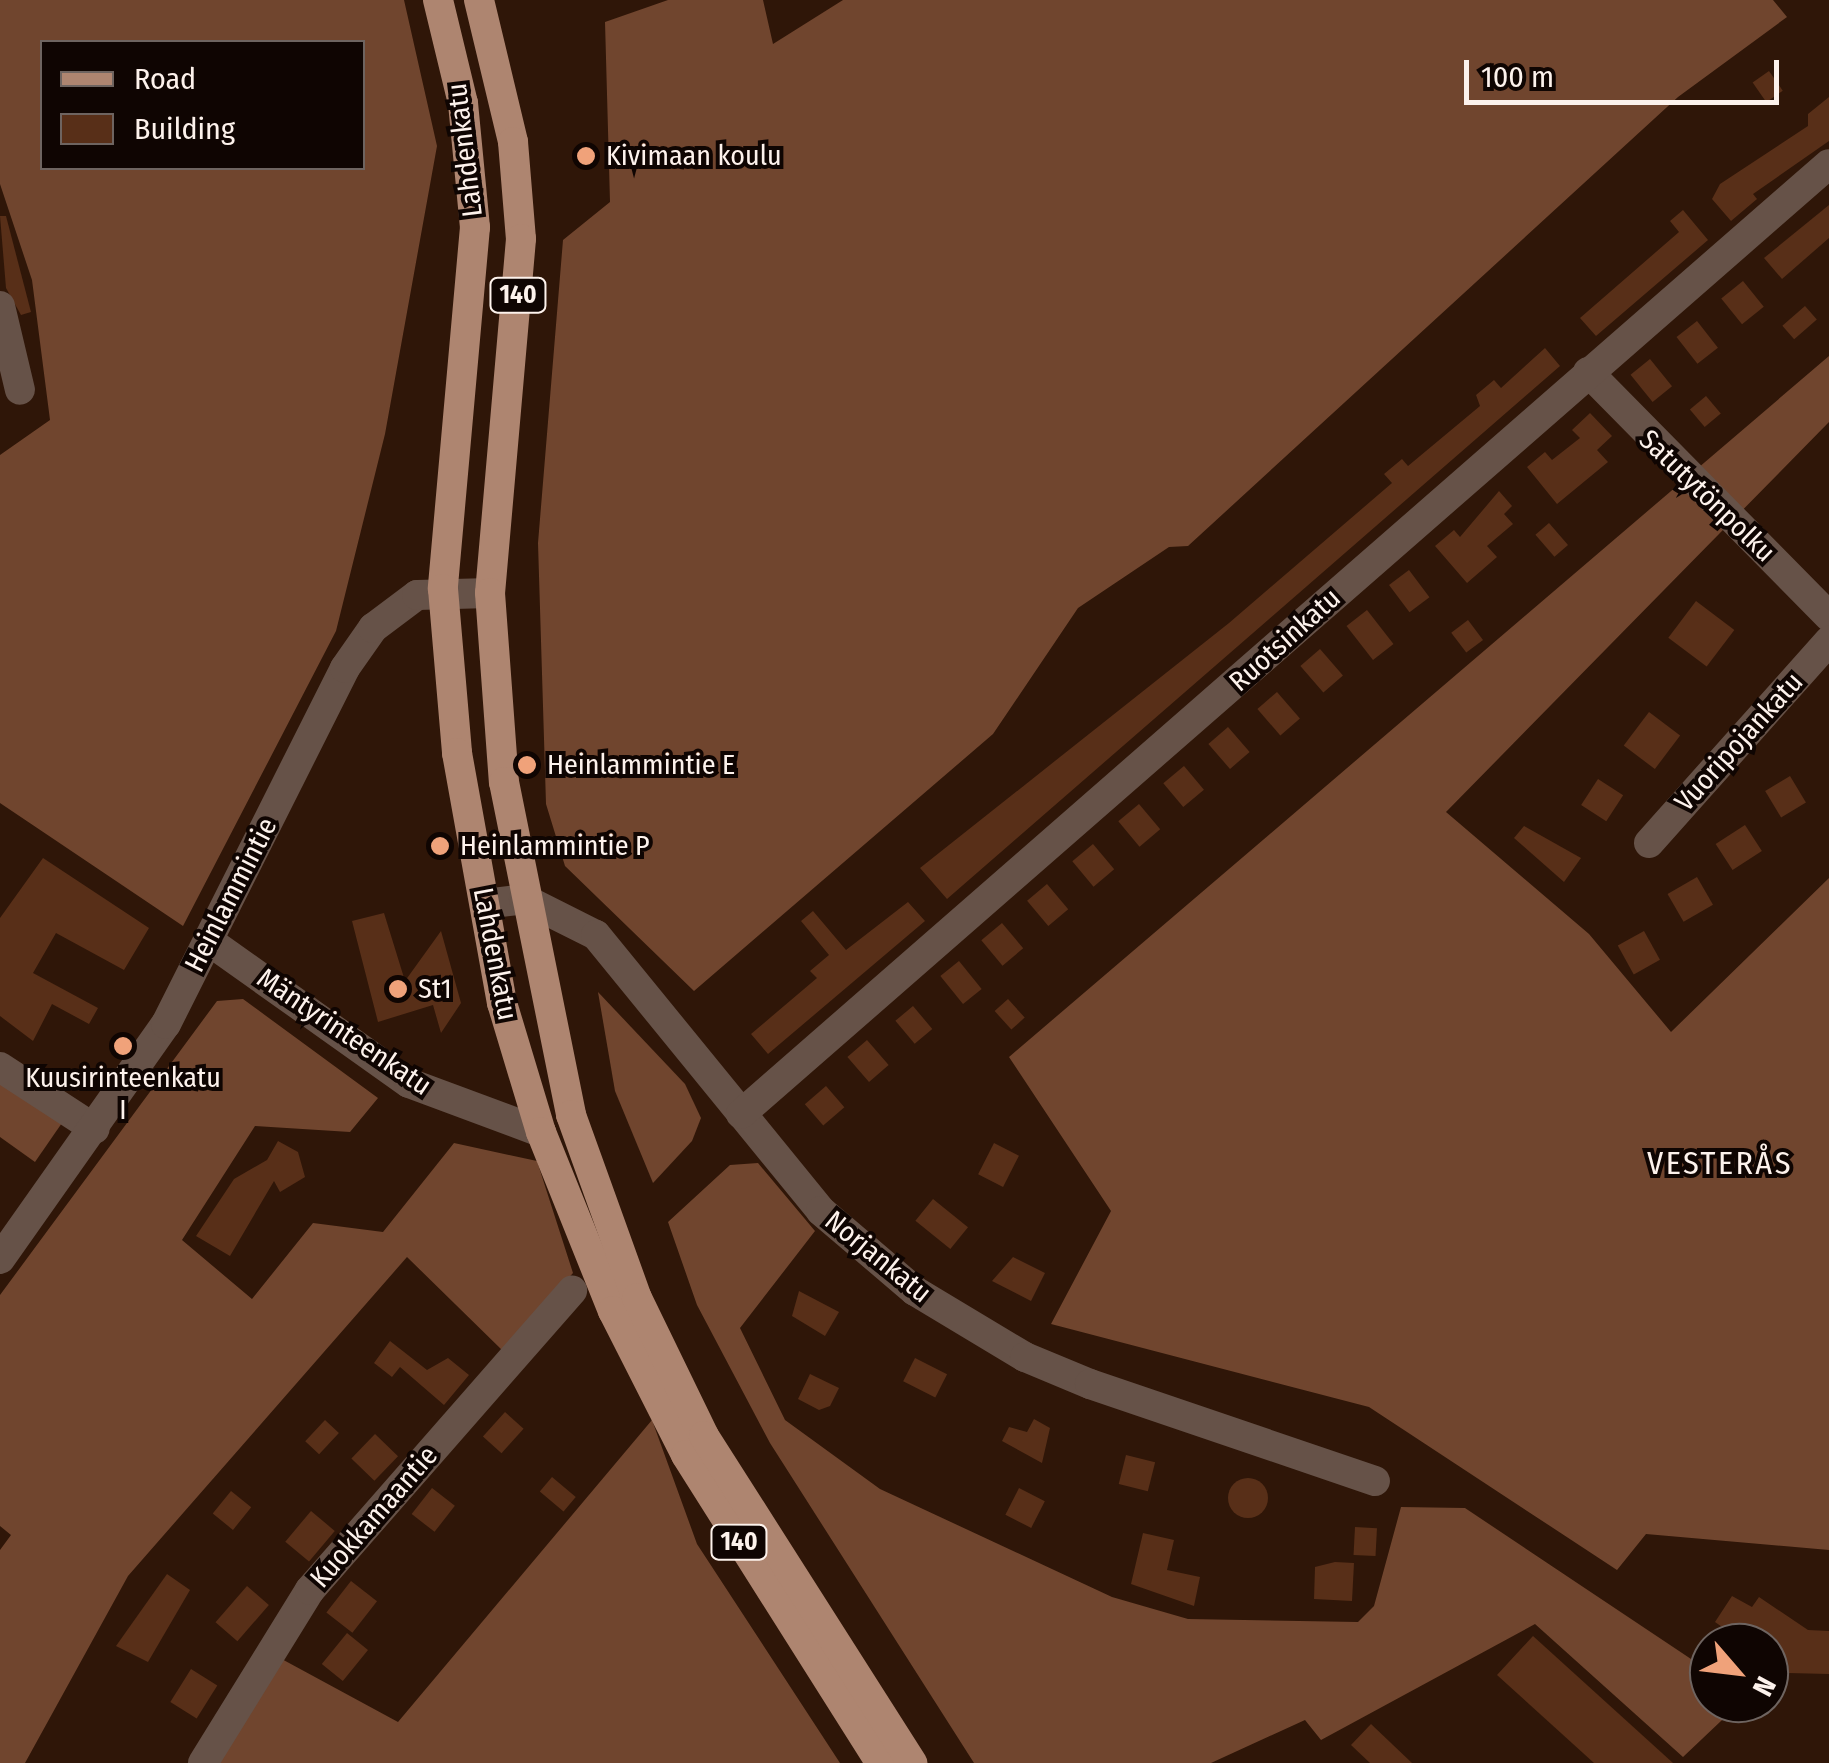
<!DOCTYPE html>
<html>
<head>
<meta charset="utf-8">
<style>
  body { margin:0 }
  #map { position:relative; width:1829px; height:1763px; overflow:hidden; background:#2f1608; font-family:"Fira Sans Condensed",sans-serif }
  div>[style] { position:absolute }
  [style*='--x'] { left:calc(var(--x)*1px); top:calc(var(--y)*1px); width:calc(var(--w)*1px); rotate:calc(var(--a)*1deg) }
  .forest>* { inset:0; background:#70452e }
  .building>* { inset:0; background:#582f18; transform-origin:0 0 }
  .round { border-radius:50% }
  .minor>* { height:30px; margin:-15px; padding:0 15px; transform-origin:15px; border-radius:15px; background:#665248 }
  .major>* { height:30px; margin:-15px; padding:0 15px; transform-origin:15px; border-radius:15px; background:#ae8570 }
  .dots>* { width:28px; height:28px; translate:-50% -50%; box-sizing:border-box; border:5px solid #0f0502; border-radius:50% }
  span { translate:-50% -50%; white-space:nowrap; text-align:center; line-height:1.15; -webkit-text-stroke:8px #0f0502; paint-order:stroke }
  .shield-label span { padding:2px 8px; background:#0f0502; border:2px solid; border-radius:8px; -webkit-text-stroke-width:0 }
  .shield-label { font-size:25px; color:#fdf2ec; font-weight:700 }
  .street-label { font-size:28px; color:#fdf2ec }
  .poi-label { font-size:28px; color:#fdf2ec }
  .left { translate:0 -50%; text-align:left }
  .quarter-label { font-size:32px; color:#fdf2ec; letter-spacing:2.5px }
  .legend { position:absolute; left:40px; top:40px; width:325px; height:130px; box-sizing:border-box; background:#0f0502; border:2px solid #6e6460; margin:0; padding:12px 18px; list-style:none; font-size:30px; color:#fdf2ec }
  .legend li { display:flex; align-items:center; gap:20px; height:50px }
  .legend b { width:50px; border:2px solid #6e6460 }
  .north { position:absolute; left:1689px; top:1623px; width:100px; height:100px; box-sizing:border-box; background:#0f0502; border:2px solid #6e6460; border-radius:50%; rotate:118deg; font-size:28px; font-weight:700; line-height:40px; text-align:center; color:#fdf2ec }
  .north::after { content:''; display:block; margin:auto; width:35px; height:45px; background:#f0a27a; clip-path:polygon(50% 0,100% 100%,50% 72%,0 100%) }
  .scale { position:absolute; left:1464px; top:60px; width:315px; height:45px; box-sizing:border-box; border:5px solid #fdf2ec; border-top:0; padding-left:12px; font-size:30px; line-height:35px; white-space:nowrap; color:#fdf2ec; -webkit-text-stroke:8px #0f0502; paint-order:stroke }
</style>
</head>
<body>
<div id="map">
  <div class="forest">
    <div style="clip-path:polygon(evenodd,0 0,404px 0,437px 146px,385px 434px,336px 631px,183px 926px,0 803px,0 455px,50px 420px,32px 280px,0 184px,0 0,42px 42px,362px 42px,362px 168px,42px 168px,42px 42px)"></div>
    <div style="clip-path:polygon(668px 0,763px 0,773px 44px,843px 0,1773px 0,1787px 17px,1678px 97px,1188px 546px,1169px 547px,1078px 608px,993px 734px,694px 991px,565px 866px,546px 804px,538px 543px,563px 240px,610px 202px,605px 22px)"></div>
    <div style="clip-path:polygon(1829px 356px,1829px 422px,1446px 812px,1589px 934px,1671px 1032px,1829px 878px,1829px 1550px,1646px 1534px,1617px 1570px,1369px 1407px,1051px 1324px,1111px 1211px,1009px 1057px)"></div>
    <div style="clip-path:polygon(598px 992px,685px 1084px,701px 1118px,692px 1141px,653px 1183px,615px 1091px)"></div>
    <div style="clip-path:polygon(243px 999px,378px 1098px,350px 1132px,255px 1126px,182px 1240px,252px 1299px,313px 1223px,383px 1232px,454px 1143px,537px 1161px,573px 1273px,503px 1351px,407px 1257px,128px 1576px,25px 1763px,0 1763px,0 1550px,11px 1535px,0 1526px,0 1295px,217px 1001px)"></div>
    <div style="clip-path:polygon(0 1079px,64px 1120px,35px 1162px,0 1137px)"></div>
    <div style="clip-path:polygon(758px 1163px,815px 1231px,740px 1328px,785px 1420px,880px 1489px,1112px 1597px,1188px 1619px,1358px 1622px,1374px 1606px,1401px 1507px,1465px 1508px,1709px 1671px,1709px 1703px,1740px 1703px,1683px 1757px,1535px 1624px,1321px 1740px,1305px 1720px,1211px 1763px,974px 1763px,770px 1443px,697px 1305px,668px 1222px,730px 1165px)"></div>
    <div style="clip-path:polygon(652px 1420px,697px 1544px,840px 1763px,214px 1763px,278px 1657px,398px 1722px)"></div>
  </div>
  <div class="building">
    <div style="left:1769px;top:71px;width:24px;height:20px;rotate:55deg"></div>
    <div style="clip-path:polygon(1829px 97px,1829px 141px,1753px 194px,1757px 199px,1731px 221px,1712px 199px,1720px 184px,1808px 126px,1808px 114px)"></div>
    <div style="clip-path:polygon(1829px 205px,1829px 238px,1782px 279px,1764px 258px)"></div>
    <div style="clip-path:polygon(1683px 210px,1708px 240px,1596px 336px,1580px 318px,1679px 232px,1670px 221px)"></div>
    <div style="clip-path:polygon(0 216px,6px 216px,31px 312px,21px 315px,6px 288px)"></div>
    <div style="left:1743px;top:281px;width:33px;height:28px;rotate:51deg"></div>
    <div style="left:1805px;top:306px;width:18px;height:30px;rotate:49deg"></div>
    <div style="left:1697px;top:321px;width:34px;height:26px;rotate:52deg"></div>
    <div style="clip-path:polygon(1545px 348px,1560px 366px,947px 899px,920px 868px,1229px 623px,1392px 483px,1384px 474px,1402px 459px,1408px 466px,1480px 406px,1476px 395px,1494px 380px,1501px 388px)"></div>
    <div style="left:1650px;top:359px;width:35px;height:25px;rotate:51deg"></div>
    <div style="left:1706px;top:396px;width:23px;height:21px;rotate:50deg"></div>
    <div style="clip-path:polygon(1590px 413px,1612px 436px,1597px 450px,1608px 462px,1557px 504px,1527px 467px,1545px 452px,1552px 460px,1580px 438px,1572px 430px)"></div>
    <div style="clip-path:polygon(1499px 491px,1512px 506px,1504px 514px,1513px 524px,1487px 546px,1497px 557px,1467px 583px,1435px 546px,1454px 530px,1460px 537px)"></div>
    <div style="left:1549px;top:523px;width:29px;height:18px;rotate:49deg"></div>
    <div style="left:1409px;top:570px;width:34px;height:25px;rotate:53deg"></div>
    <div style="left:1696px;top:601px;width:48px;height:46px;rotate:37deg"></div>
    <div style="left:1367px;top:610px;width:43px;height:26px;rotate:52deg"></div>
    <div style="left:1468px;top:620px;width:25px;height:21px;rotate:53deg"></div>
    <div style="left:1320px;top:649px;width:35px;height:26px;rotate:49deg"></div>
    <div style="left:1277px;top:692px;width:35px;height:26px;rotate:49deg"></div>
    <div style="left:1649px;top:712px;width:39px;height:42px;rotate:37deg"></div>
    <div style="left:1228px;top:727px;width:33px;height:26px;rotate:49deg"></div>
    <div style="left:1184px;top:766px;width:31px;height:27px;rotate:50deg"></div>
    <div style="left:1790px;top:776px;width:31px;height:29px;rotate:59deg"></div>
    <div style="left:1598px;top:779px;width:30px;height:31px;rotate:33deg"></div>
    <div style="left:1139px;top:804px;width:33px;height:27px;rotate:50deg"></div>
    <div style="left:1745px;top:825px;width:31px;height:35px;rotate:57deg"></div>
    <div style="clip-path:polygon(1524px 826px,1581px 858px,1564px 882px,1514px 838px)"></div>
    <div style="left:1093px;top:844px;width:33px;height:27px;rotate:50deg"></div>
    <div style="clip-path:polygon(43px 858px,149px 928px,124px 970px,56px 933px,33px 973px,98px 1008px,89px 1024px,52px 1004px,33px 1041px,0 1016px,0 918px)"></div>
    <div style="left:1697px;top:877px;width:32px;height:34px;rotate:60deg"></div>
    <div style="left:1047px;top:884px;width:33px;height:26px;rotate:50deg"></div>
    <div style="clip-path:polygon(908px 902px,925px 921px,768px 1054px,751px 1034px,817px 978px,810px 971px,829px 955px,801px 921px,813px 911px,846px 950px)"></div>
    <div style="clip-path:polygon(384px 913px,405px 981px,441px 931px,461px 1003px,441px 1033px,433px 1005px,378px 1022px,352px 921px)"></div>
    <div style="left:1002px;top:923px;width:33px;height:27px;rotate:50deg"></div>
    <div style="left:1644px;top:931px;width:33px;height:30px;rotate:61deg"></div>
    <div style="left:959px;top:961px;width:36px;height:24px;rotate:51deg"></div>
    <div style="left:1008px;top:999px;width:25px;height:18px;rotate:48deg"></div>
    <div style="left:913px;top:1006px;width:30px;height:23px;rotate:50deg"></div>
    <div style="left:867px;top:1040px;width:33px;height:26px;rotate:49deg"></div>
    <div style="left:826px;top:1086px;width:28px;height:28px;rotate:49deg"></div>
    <div style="clip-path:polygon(278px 1141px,298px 1152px,305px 1177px,280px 1192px,274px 1181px,230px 1256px,196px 1236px,234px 1179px,267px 1160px)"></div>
    <div style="left:994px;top:1143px;width:28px;height:35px;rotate:27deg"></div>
    <div style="left:933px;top:1199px;width:45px;height:28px;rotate:39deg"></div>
    <div style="clip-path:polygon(1013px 1257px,1045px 1273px,1031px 1301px,992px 1281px)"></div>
    <div style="clip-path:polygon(799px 1291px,839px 1312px,825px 1336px,792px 1316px)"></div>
    <div style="clip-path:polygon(390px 1341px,427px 1370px,448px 1358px,469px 1375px,444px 1405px,400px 1367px,392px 1377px,374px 1363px)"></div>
    <div style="left:915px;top:1358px;width:36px;height:26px;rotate:27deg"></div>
    <div style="clip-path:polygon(810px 1374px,839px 1388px,830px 1406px,819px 1410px,798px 1399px)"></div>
    <div style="left:505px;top:1412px;width:25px;height:33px;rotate:42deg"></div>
    <div style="clip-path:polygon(1034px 1419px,1050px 1428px,1042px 1463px,1002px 1441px,1009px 1427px,1027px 1432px)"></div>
    <div style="left:325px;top:1420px;width:19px;height:29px;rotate:43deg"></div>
    <div style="left:375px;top:1434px;width:32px;height:34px;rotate:44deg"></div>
    <div style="left:1126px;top:1455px;width:30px;height:30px;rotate:14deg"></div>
    <div style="left:552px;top:1477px;width:31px;height:19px;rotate:40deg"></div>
    <div class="round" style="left:1228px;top:1478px;width:40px;height:40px"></div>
    <div style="left:432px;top:1488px;width:29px;height:33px;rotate:38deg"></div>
    <div style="left:1019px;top:1488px;width:29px;height:30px;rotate:27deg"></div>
    <div style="left:231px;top:1491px;width:26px;height:29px;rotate:39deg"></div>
    <div style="left:311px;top:1511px;width:31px;height:40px;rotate:40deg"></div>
    <div style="left:1355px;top:1527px;width:22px;height:28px;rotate:3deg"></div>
    <div style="clip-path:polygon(1143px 1533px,1174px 1540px,1167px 1570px,1200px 1577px,1194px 1606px,1131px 1584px)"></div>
    <div style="clip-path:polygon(1335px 1562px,1354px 1563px,1352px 1601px,1314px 1599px,1315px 1567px)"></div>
    <div style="clip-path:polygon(167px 1574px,190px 1590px,148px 1662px,116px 1646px)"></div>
    <div style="left:351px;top:1581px;width:33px;height:40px;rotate:38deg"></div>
    <div style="left:247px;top:1586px;width:29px;height:48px;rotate:41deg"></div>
    <div style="clip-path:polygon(1732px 1596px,1752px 1607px,1759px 1597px,1808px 1630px,1829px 1631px,1829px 1674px,1788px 1673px,1769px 1659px,1769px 1643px,1745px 1643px,1715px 1622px)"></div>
    <div style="left:347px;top:1633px;width:27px;height:40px;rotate:39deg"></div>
    <div style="clip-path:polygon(1533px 1636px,1673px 1763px,1594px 1763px,1497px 1675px)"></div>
    <div style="left:191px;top:1669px;width:31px;height:39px;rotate:32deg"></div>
    <div style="clip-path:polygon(1371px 1724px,1412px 1763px,1370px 1763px,1351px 1745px)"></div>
  </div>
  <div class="minor">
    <div style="--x:0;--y:306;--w:86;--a:76.6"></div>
    <div style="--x:1588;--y:372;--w:343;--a:45.4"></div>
    <div style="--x:1649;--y:843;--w:271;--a:-48.3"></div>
    <div style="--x:485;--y:904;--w:39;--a:-7"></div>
    <div style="--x:524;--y:899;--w:80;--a:26.6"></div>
    <div style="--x:596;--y:935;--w:356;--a:50.8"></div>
    <div style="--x:821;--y:1211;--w:123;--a:40.4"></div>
    <div style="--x:915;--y:1291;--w:128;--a:31"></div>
    <div style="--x:1025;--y:1357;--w:70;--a:22.6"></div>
    <div style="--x:1090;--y:1384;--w:301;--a:18.8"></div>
    <div style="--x:209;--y:941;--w:245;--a:35.4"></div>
    <div style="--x:409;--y:1083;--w:141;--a:20.4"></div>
    <div style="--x:0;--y:1067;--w:113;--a:33.1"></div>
    <div style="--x:741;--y:1114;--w:1444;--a:-41.13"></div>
    <div style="--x:0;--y:1259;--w:288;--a:-54.8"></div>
    <div style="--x:166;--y:1024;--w:398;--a:-63.3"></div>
    <div style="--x:345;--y:668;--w:49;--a:-55"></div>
    <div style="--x:373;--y:628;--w:55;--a:-36.9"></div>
    <div style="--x:417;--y:595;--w:73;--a:-1.6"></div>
    <div style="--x:203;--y:1763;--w:203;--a:-58.3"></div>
    <div style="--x:310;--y:1590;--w:398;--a:-48.8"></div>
  </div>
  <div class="major">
    <div style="--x:438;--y:0;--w:106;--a:76.4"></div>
    <div style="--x:463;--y:103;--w:125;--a:84.5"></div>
    <div style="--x:475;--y:227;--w:363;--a:95.1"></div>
    <div style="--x:443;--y:589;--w:165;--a:85.1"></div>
    <div style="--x:457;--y:753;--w:254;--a:79.8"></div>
    <div style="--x:502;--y:1003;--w:135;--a:73.2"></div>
    <div style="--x:541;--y:1132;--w:193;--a:68.1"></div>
    <div style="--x:613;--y:1311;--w:161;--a:63.1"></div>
    <div style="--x:686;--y:1455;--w:365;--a:57.7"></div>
    <div style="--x:479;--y:0;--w:146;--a:76.5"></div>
    <div style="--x:513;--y:142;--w:97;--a:85.3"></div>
    <div style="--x:521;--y:239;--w:355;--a:95"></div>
    <div style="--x:490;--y:593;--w:190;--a:85.8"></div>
    <div style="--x:504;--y:782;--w:340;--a:78.6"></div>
    <div style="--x:571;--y:1115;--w:195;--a:70.2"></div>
    <div style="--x:637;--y:1298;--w:153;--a:64.1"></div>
    <div style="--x:704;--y:1436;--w:388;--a:57.5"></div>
  </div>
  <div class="dots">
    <div style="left:586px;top:156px;background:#f0a27a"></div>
    <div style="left:527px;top:765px;background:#f0a27a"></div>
    <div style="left:440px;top:846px;background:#f0a27a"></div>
    <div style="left:398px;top:989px;background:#f0a27a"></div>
    <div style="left:123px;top:1046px;background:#f0a27a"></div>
  </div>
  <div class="shield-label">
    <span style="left:518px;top:295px">140</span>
    <span style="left:739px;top:1542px">140</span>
  </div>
  <div class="street-label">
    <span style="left:465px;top:150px;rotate:-97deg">Lahdenkatu</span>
    <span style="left:1707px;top:496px;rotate:44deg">Satutytönpolku</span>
    <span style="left:1285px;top:640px;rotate:-42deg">Ruotsinkatu</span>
    <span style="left:1739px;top:742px;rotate:-48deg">Vuoripojankatu</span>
    <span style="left:231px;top:895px;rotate:-63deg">Heinlammintie</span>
    <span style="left:495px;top:954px;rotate:79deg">Lahdenkatu</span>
    <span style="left:344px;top:1032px;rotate:34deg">Mäntyrinteenkatu</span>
    <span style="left:878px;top:1257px;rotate:39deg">Norjankatu</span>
    <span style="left:374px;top:1517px;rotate:-49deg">Kuokkamaantie</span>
  </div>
  <div class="poi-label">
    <span class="left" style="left:606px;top:156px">Kivimaan koulu</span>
    <span class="left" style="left:547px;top:765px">Heinlammintie E</span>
    <span class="left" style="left:460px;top:846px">Heinlammintie P</span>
    <span class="left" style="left:418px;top:989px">St1</span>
    <span style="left:123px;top:1094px">Kuusirinteenkatu<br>I</span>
  </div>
  <div class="quarter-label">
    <span style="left:1720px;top:1163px">VESTERÅS</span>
  </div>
  <ul class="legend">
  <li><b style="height:12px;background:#ae8570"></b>Road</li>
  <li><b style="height:28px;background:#582f18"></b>Building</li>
  </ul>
  <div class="north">N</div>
  <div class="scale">100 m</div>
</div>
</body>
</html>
